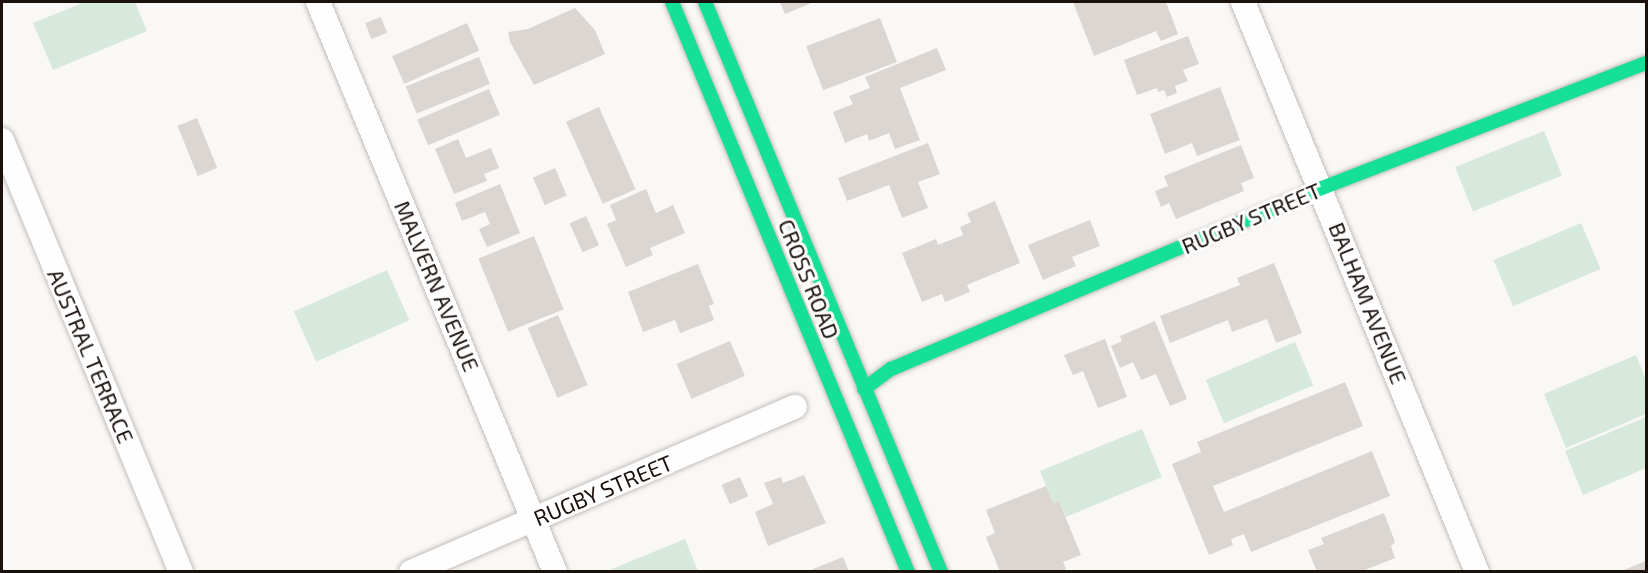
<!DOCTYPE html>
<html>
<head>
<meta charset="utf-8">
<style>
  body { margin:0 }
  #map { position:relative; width:1648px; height:573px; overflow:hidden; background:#faf8f6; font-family:"Exo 2",sans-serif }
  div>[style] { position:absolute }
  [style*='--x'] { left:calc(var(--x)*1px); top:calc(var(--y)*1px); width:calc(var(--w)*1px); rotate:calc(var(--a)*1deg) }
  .green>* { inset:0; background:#d7e8dd; transform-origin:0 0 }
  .building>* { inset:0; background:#dbd6d2; transform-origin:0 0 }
  .roads { filter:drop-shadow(0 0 2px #c2bdba) drop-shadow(0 0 2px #c2bdba) }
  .street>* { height:24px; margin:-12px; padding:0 12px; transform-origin:12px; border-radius:12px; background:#fefefe }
  .fast>* { height:14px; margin:-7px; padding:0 7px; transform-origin:7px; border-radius:7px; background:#16e098 }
  span { translate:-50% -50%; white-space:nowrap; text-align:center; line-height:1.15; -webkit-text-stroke:6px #fff; paint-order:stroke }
  .street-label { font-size:22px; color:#1a110d }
  .frame { position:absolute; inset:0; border:3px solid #1a110d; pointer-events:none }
</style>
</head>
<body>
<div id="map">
  <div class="green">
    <div style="clip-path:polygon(85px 2px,135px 2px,147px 31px,53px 70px,33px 23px)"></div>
    <div style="left:1544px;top:131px;width:48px;height:96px;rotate:68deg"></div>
    <div style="left:1581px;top:223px;width:50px;height:95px;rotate:67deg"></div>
    <div style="left:387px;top:270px;width:55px;height:102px;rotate:66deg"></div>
    <div style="left:1295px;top:342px;width:47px;height:97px;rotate:67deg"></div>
    <div style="clip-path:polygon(1636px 355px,1646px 380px,1646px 414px,1566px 448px,1544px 394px)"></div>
    <div style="clip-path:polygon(1646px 417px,1646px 468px,1583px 495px,1565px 451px)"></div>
    <div style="clip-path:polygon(1142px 429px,1162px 477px,1066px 517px,1059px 501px,1053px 503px,1040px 471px)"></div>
    <div style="clip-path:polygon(685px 539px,698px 571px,607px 571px)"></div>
  </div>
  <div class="building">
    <div style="clip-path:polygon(780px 2px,814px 2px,785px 14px)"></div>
    <div style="clip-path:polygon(1073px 2px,1166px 2px,1178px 34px,1161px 41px,1156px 31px,1094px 56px)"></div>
    <div style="clip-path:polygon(575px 8px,595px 30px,605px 54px,534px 85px,510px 42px,508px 32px,528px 29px)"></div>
    <div style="left:381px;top:17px;width:17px;height:17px;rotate:69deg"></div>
    <div style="left:880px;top:18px;width:47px;height:79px;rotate:69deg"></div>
    <div style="left:467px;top:23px;width:30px;height:82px;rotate:66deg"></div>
    <div style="clip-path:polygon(1188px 36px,1199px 64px,1183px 70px,1188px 81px,1175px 86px,1177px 93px,1167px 97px,1164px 90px,1158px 92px,1157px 88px,1137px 95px,1124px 60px)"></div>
    <div style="clip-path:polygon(937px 48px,946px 70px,900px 88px,920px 140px,895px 149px,889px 133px,869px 141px,867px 134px,845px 143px,833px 112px,853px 104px,849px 96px,870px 88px,865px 77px)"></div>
    <div style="left:479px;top:57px;width:29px;height:79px;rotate:68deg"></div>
    <div style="clip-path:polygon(1220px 87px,1240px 140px,1197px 156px,1192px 143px,1165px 154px,1150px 114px)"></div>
    <div style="left:489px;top:89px;width:28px;height:78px;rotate:67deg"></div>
    <div style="left:599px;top:107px;width:90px;height:36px;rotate:66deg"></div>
    <div style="left:197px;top:118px;width:54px;height:21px;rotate:68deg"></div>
    <div style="clip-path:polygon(458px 139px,466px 158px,491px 148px,499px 168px,484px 174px,487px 181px,454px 194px,435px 149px)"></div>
    <div style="clip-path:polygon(928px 143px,940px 174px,918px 182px,928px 208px,902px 218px,889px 185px,847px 201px,838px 178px)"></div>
    <div style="clip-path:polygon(1241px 145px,1254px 178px,1241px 183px,1244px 191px,1176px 219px,1169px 203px,1161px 207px,1155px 191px,1168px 186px,1164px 176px)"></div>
    <div style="left:555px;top:168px;width:30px;height:24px;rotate:67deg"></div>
    <div style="clip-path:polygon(500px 184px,520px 233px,487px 247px,479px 229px,490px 224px,485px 212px,462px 221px,455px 203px)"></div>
    <div style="clip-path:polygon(646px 189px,656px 213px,673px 205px,685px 233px,650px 248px,653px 255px,626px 267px,607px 224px,616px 220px,610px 205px)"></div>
    <div style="clip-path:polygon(995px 201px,1020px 263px,967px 285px,970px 292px,945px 302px,942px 294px,922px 302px,902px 253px,936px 239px,938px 245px,963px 235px,960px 227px,971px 222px,967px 213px)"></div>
    <div style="left:586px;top:216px;width:32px;height:18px;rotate:66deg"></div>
    <div style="clip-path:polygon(1090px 220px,1100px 246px,1072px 257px,1076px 266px,1043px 280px,1028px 245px)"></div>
    <div style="left:534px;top:236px;width:79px;height:60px;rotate:68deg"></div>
    <div style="clip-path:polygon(1274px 263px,1302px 333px,1276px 343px,1267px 319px,1232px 332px,1228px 320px,1170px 343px,1160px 316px,1240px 285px,1237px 278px)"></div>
    <div style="clip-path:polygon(698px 264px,714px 304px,709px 306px,714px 320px,680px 333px,675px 320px,643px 332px,628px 292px)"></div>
    <div style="left:558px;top:315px;width:76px;height:33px;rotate:67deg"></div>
    <div style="clip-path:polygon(1155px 321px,1187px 399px,1170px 406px,1156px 374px,1141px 380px,1133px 362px,1120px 368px,1111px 346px,1122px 341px,1120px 336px)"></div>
    <div style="clip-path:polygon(1105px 339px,1127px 397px,1098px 408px,1083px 371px,1073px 375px,1064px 355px)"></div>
    <div style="left:730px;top:341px;width:38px;height:58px;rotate:67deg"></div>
    <div style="clip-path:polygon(1345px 382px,1363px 426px,1213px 486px,1224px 512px,1372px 451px,1390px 496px,1251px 552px,1244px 534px,1231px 539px,1233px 545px,1209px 555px,1172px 464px,1201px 452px,1197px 442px)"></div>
    <div style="clip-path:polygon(804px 475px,826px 523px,768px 546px,755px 512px,773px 504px,764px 483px,781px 477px,783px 483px)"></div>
    <div style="left:740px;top:477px;width:21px;height:20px;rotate:67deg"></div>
    <div style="clip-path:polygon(1046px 486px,1053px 503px,1059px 501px,1081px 555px,1063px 562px,1066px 569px,1061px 572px,1000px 572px,986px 537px,995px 533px,986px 510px)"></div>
    <div style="clip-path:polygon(1384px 513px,1395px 542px,1391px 546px,1395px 558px,1360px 572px,1317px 572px,1308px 550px,1324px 544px,1321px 538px)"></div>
    <div style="clip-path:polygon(843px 557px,849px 572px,808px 572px,808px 571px)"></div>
    <div style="clip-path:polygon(1646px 561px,1646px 572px,1621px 572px,1621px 571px)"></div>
  </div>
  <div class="roads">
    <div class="street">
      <div style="--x:318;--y:2;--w:617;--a:67.42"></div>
      <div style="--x:1243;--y:2;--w:616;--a:67.68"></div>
      <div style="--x:2;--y:140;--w:468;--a:67.5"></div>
      <div style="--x:411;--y:572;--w:418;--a:-23.3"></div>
    </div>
    <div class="fast">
      <div style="--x:672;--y:2;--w:617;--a:67.51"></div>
      <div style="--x:705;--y:2;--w:617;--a:67.51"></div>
      <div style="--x:864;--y:389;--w:34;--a:-37"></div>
      <div style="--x:891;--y:369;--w:467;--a:-22.8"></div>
      <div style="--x:1322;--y:188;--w:347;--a:-21.1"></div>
    </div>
  </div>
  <div class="street-label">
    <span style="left:1251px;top:218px;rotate:-23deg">RUGBY STREET</span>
    <span style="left:809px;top:279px;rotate:68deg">CROSS ROAD</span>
    <span style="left:437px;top:286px;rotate:67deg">MALVERN AVENUE</span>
    <span style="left:1368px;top:303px;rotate:68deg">BALHAM AVENUE</span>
    <span style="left:91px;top:356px;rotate:67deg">AUSTRAL TERRACE</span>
    <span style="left:603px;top:490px;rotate:-23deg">RUGBY STREET</span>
  </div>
  <div class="frame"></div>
</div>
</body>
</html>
